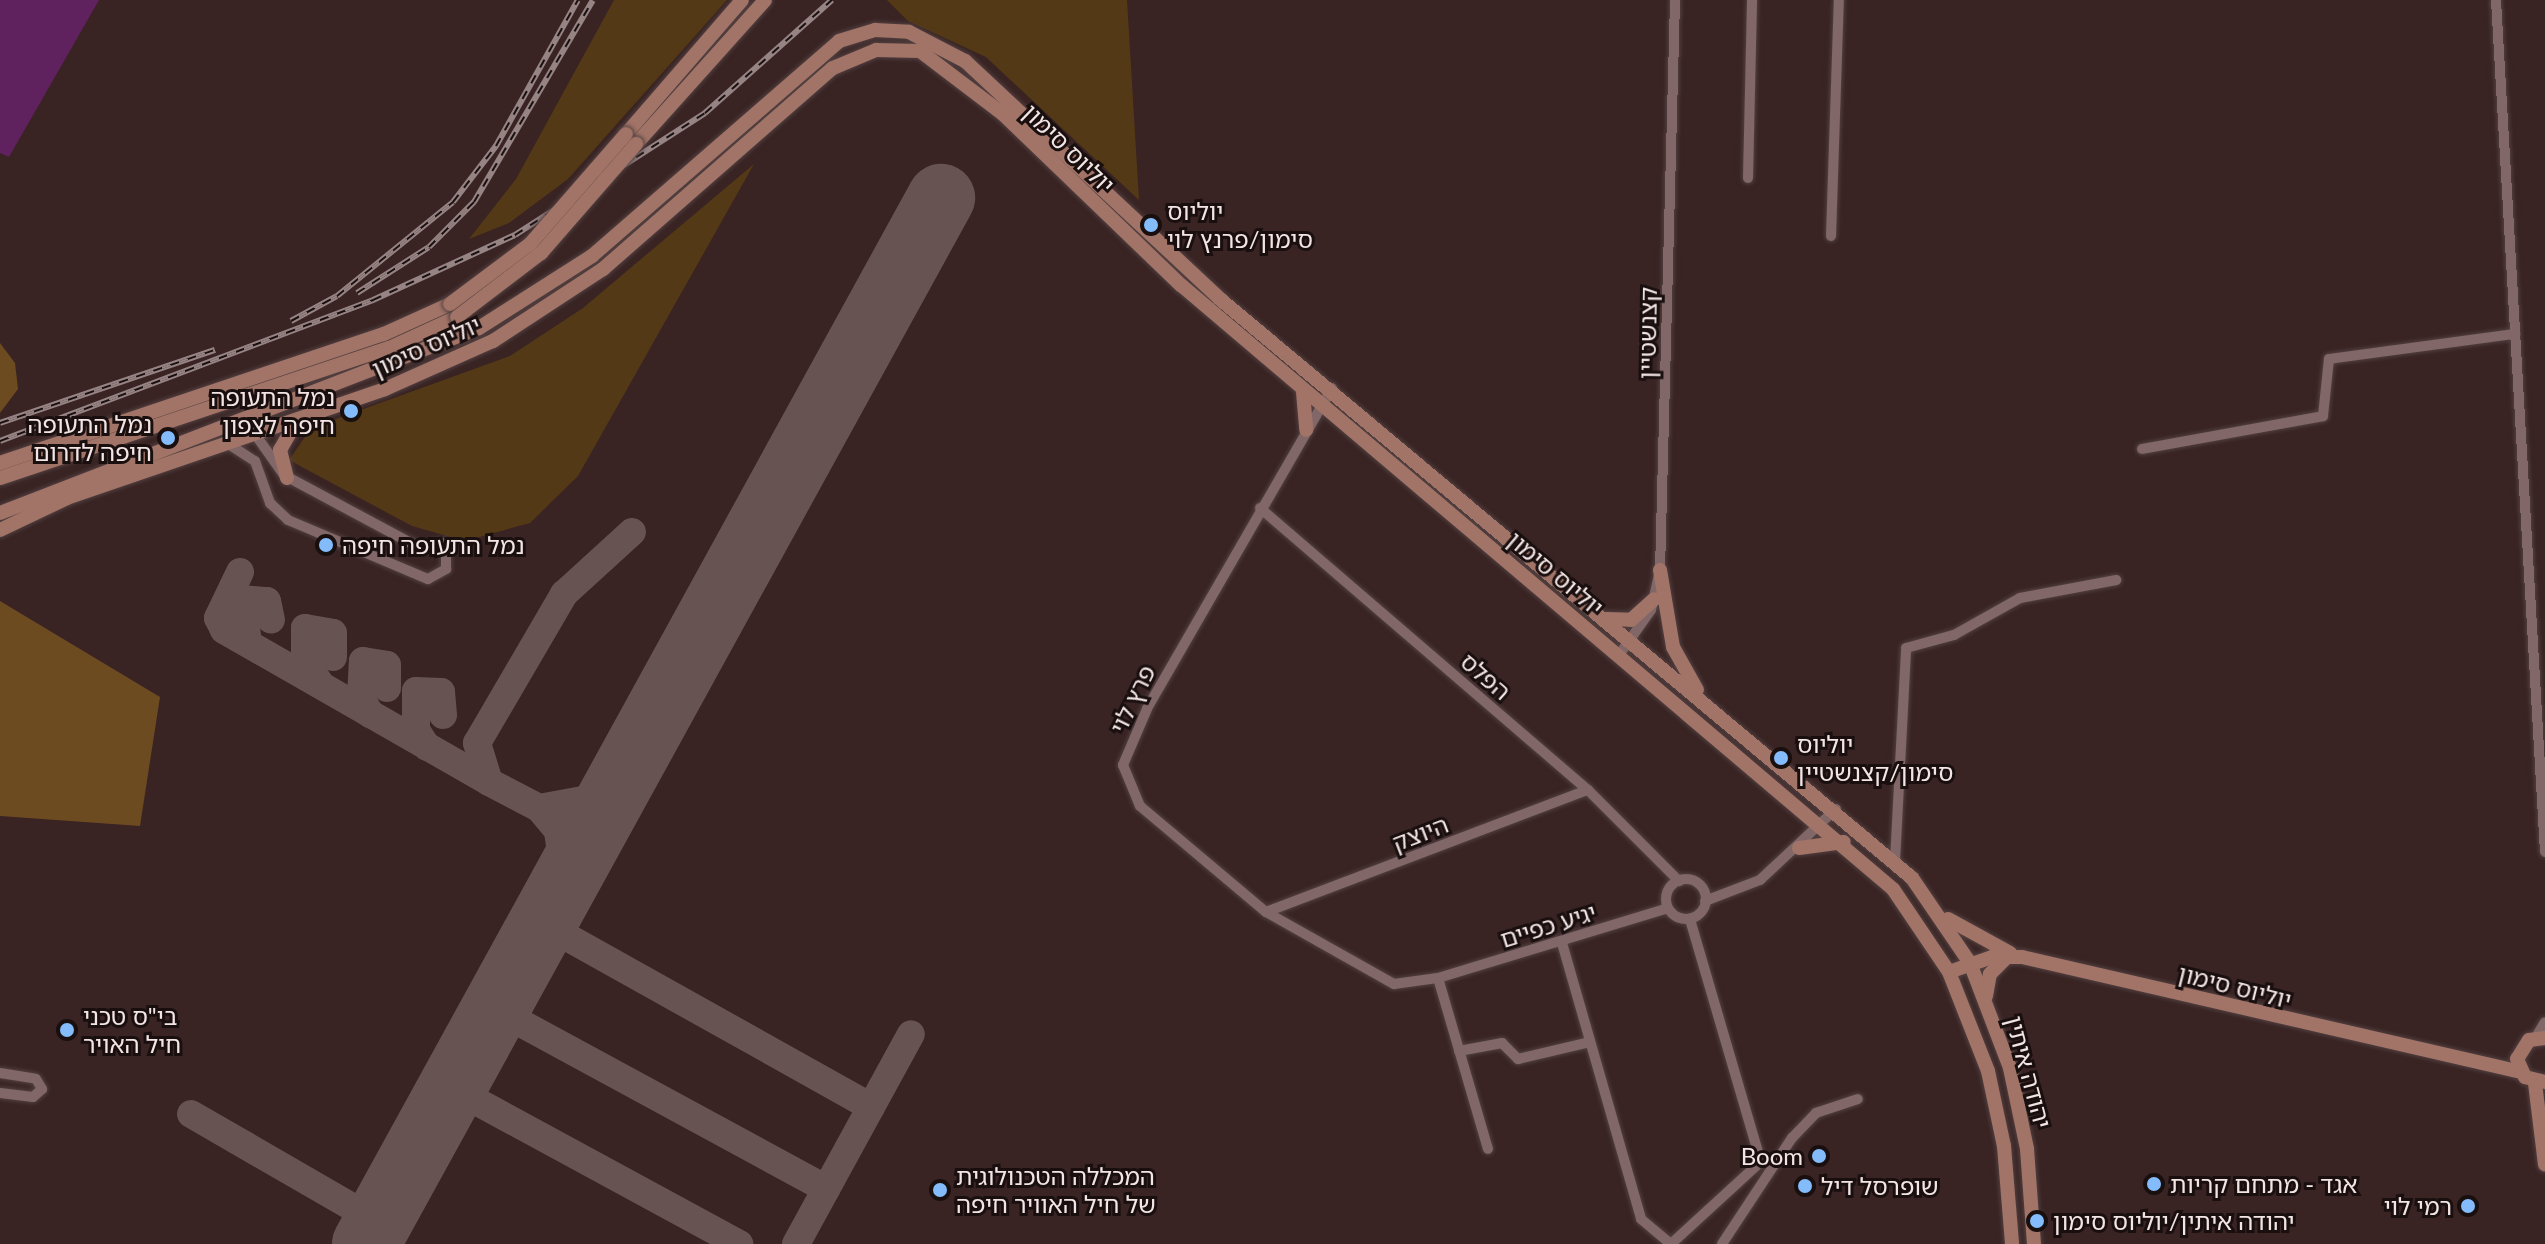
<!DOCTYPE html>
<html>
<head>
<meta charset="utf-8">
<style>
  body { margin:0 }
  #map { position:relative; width:2545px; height:1244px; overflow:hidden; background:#392323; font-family:Lato,"Noto Sans Hebrew",sans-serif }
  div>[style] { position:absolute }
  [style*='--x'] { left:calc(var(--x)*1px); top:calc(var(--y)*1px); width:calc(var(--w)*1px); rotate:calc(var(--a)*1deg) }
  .green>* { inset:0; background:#543916 }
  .forest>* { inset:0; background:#6d4b21 }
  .water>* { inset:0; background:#60215f }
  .taxiway>* { height:28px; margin:-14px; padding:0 14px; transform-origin:14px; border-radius:14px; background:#685353 }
  .runway>* { height:68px; margin:-34px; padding:0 34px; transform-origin:34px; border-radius:34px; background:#685353 }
  .roads { filter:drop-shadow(0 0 2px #524040) drop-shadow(0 0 2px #524040) }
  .street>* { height:10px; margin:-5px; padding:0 5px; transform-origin:5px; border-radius:5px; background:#816767 }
  .street>.ring { margin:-5px; padding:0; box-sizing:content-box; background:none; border:10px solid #816767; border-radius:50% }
  .secondary>* { height:14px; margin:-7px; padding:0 7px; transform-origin:7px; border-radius:7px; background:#a27467 }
  .rail>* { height:6px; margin-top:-3px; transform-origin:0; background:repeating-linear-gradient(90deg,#190f0f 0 9px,#968383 0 18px); box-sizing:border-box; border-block:2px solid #968383 }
  .bridges { filter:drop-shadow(0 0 2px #524040) drop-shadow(0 0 2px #524040) }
  .secondary-bridge>* { height:14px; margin:-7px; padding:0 7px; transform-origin:7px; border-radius:7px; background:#a27467 }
  .dots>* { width:22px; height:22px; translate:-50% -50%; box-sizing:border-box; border:4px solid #190f0f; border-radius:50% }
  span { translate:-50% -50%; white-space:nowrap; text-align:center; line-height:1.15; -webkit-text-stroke:6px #190f0f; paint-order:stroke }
  .street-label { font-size:24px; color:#f4e5e5 }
  .poi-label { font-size:24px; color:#f4e5e5 }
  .left { translate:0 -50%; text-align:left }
  .right { translate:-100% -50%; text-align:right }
</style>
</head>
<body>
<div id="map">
  <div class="green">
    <div style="clip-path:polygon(614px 0,727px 0,568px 179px,509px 223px,469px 239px,516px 179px)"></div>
    <div style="clip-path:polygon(887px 0,1127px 0,1139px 200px,986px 57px,908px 21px)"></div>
    <div style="clip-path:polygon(754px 164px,578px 476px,530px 523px,465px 541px,412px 526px,289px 460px,311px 428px,510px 356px,583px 308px)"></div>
  </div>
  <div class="forest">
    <div style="clip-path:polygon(0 343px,15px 363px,18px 389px,0 413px)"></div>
    <div style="clip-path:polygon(0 601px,160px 697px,140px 826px,0 816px)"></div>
  </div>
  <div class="water">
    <div style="clip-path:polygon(0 0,99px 0,9px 157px,0 153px)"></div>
  </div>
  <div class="taxiway">
    <div style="--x:240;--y:572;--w:51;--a:115.6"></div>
    <div style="--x:218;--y:618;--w:13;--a:63"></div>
    <div style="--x:224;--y:630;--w:305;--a:29.8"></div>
    <div style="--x:248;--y:643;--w:44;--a:-97.8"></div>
    <div style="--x:242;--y:599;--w:25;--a:5"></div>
    <div style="--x:267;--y:601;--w:19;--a:78"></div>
    <div style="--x:321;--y:685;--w:29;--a:-124"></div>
    <div style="--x:305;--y:661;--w:33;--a:-90"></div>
    <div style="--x:305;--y:628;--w:28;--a:10"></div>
    <div style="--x:333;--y:633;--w:24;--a:90"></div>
    <div style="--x:370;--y:714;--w:19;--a:-118"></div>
    <div style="--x:361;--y:697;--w:36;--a:-87"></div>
    <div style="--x:363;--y:661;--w:24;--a:9"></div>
    <div style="--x:387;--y:665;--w:23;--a:90"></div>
    <div style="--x:427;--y:747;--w:20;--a:-123"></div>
    <div style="--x:416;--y:730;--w:39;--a:-90"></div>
    <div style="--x:416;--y:691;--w:25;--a:2"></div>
    <div style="--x:441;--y:692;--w:23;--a:85"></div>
    <div style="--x:621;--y:781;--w:27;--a:144"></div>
    <div style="--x:599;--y:797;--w:61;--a:169.6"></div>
    <div style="--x:539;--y:808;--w:56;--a:-152.5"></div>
    <div style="--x:489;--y:782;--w:41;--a:-107.1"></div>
    <div style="--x:477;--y:743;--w:173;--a:-59.7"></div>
    <div style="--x:564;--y:594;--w:92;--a:-42.4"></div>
    <div style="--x:539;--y:808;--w:30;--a:50"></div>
    <div style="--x:558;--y:831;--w:51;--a:82.2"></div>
    <div style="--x:542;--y:923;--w:377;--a:29.2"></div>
    <div style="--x:495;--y:1009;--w:377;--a:28.5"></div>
    <div style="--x:452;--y:1088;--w:327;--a:28.5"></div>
    <div style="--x:191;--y:1114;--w:216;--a:30"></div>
    <div style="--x:796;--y:1244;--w:239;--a:-61.3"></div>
  </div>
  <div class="runway">
    <div style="--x:366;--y:1244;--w:1194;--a:-61.2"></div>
  </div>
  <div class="roads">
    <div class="street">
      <div style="--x:2496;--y:0;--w:853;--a:86.71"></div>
      <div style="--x:1748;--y:178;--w:178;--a:-88.7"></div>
      <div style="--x:1831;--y:236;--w:236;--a:-88.1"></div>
      <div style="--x:1332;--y:388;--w:370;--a:120"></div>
      <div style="--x:1147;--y:709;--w:61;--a:113.2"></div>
      <div style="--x:1123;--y:765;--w:44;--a:67.5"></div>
      <div style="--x:1140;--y:806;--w:165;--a:40.1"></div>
      <div style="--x:1266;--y:912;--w:147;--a:29.4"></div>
      <div style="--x:1394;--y:984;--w:44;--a:-7.8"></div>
      <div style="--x:1438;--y:978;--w:240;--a:-16.9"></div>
      <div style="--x:230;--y:445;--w:30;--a:33"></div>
      <div style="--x:255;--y:461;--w:45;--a:70.3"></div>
      <div style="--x:270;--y:503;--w:25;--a:43"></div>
      <div style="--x:288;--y:520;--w:152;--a:22.9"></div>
      <div style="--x:428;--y:579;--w:21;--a:-29"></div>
      <div style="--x:446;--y:569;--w:26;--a:-90"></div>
      <div style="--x:446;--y:543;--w:26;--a:169"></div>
      <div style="--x:420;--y:548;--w:154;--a:-151.8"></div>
      <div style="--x:284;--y:475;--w:67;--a:-125.3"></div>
      <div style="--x:2142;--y:449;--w:184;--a:-10.3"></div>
      <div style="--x:2323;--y:416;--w:57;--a:-84"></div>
      <div style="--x:2329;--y:359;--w:188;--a:-7.7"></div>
      <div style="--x:1260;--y:508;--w:433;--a:40.7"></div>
      <div style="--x:1588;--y:790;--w:129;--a:45"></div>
      <div style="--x:1619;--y:655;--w:55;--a:-54.6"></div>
      <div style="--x:1651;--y:610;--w:41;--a:-77.3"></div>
      <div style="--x:1660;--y:570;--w:570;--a:-88.49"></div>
      <div style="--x:1895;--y:861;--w:213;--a:-87"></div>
      <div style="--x:1906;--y:648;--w:50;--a:-15.2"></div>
      <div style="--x:1954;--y:635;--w:76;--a:-29.3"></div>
      <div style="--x:2020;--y:598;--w:98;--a:-10.6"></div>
      <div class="ring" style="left:1666px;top:879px;width:30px;height:30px"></div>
      <div style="--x:1705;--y:901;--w:59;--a:-20.9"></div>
      <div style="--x:1760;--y:880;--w:104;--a:-43.1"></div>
      <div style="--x:1266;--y:912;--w:344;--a:-20.8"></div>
      <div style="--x:1562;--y:943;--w:287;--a:74"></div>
      <div style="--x:1641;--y:1219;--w:39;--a:40"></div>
      <div style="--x:1438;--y:978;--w:178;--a:73.7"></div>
      <div style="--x:2536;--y:1037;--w:17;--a:-59"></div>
      <div style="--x:1459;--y:1051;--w:44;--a:-10.5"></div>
      <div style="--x:1502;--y:1043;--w:23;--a:45"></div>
      <div style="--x:1518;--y:1059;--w:74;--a:-13.3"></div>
      <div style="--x:0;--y:1073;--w:36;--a:9"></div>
      <div style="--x:36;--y:1079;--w:12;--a:59"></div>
      <div style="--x:42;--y:1089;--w:12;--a:138"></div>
      <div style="--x:33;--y:1097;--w:33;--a:-173"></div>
      <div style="--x:1671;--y:1244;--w:115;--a:-42.5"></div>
      <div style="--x:1756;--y:1166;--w:14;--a:-82"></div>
      <div style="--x:1758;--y:1152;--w:243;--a:-106.3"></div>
      <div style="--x:1722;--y:1244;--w:127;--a:-56.6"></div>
      <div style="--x:1792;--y:1138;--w:35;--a:-46"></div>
      <div style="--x:1816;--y:1113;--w:44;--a:-18.4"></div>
    </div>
    <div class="secondary">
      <div style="--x:626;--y:134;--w:177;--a:-49.1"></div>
      <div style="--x:636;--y:144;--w:193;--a:-48.1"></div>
      <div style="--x:1303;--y:392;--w:38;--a:85"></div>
      <div style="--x:0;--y:463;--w:405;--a:-18.6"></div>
      <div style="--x:384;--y:334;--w:72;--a:-24.4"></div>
      <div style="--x:0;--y:478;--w:410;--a:-18.5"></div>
      <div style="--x:389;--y:348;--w:75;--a:-24.5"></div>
      <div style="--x:287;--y:478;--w:29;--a:-104"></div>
      <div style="--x:280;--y:450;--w:30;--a:-60"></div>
      <div style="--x:0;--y:513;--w:513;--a:-21.12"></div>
      <div style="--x:479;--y:328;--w:134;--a:-32.5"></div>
      <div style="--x:592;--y:256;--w:327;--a:-41"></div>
      <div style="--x:839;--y:41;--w:38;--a:-17"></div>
      <div style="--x:875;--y:30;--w:34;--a:3"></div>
      <div style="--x:909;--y:32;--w:63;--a:27.4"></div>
      <div style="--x:965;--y:61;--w:349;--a:43"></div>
      <div style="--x:1220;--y:299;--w:902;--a:39.92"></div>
      <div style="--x:1912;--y:878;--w:103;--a:55.7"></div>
      <div style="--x:1970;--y:963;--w:112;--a:69.1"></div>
      <div style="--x:2010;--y:1068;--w:83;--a:78.1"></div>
      <div style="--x:2027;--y:1149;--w:95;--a:85.8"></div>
      <div style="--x:0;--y:530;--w:74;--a:-25.5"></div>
      <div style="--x:67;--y:498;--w:336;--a:-18.9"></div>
      <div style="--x:385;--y:389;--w:118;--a:-24"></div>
      <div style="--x:493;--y:341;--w:131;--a:-33.2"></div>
      <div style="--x:603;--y:269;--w:305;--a:-41.2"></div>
      <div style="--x:833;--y:68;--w:47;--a:-22.7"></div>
      <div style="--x:876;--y:50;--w:44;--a:1.3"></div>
      <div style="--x:920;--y:51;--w:104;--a:37.2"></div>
      <div style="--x:1003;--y:114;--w:247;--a:43.9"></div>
      <div style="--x:1181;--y:285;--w:934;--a:40.31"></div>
      <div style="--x:1893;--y:889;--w:100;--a:56"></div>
      <div style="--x:1949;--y:972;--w:106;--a:68.5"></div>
      <div style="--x:1988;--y:1071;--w:77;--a:78"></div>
      <div style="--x:2004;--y:1146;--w:98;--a:85.3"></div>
      <div style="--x:1660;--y:570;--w:78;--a:80.4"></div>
      <div style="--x:1673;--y:647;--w:49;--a:60.8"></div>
      <div style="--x:1607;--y:619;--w:24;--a:2"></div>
      <div style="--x:1631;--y:620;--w:31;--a:-42"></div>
      <div style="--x:1799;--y:848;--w:45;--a:-7.6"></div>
      <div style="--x:1948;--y:919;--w:71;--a:28.7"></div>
      <div style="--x:1949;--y:972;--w:46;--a:-19.2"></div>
      <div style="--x:1992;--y:957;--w:30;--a:0"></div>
      <div style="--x:2022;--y:957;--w:512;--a:12.98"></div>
      <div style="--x:1986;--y:996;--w:22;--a:-80"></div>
      <div style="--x:1990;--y:974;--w:25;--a:-45"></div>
      <div style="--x:2545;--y:1038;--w:16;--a:173"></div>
      <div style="--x:2529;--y:1040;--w:22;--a:122"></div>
      <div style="--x:2517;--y:1059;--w:20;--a:66"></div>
      <div style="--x:2525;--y:1077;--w:21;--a:14"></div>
      <div style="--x:2535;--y:1083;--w:82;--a:83"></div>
    </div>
  </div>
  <div class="rail">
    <div style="--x:357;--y:293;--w:85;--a:-32.6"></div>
    <div style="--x:429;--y:247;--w:64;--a:-45"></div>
    <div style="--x:474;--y:202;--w:234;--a:-59.5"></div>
    <div style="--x:291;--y:321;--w:52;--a:-28.5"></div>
    <div style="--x:337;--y:296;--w:149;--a:-39"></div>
    <div style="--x:453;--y:202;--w:71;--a:-52.5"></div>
    <div style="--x:496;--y:146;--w:167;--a:-60.7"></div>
    <div style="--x:0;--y:423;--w:227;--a:-18.8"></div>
    <div style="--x:0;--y:441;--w:399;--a:-20.7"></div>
    <div style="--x:373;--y:300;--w:156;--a:-24.6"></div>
    <div style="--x:515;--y:235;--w:226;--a:-32.7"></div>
    <div style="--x:705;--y:113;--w:170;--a:-41.7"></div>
  </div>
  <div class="bridges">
    <div class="secondary-bridge">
      <div style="--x:450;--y:304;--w:100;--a:-36.9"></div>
      <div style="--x:530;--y:244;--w:146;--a:-48.9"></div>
      <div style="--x:457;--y:317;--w:106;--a:-37.3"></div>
      <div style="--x:541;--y:253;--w:145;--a:-48.9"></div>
    </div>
  </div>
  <div class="dots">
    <div style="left:1151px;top:225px;background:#84bcfb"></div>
    <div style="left:351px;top:411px;background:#84bcfb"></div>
    <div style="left:168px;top:438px;background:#84bcfb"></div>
    <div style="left:326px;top:545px;background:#84bcfb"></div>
    <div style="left:1781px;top:758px;background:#84bcfb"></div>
    <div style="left:67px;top:1030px;background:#84bcfb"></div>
    <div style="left:1819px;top:1156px;background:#84bcfb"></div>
    <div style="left:2154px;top:1184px;background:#84bcfb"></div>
    <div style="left:1805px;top:1186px;background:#84bcfb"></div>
    <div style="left:940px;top:1190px;background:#84bcfb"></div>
    <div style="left:2468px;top:1206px;background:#84bcfb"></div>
    <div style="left:2037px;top:1221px;background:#84bcfb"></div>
  </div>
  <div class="street-label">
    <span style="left:1069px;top:148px;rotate:44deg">יוליוס סימון</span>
    <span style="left:1647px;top:333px;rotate:-89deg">קצנשטיין</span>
    <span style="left:426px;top:346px;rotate:-24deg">יוליוס סימון</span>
    <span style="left:1556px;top:573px;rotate:40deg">יוליוס סימון</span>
    <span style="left:1486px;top:676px;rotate:41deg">הפלס</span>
    <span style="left:1132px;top:699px;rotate:-64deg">פרץ לוי</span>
    <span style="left:1420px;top:833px;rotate:-21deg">היוצק</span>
    <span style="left:1548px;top:925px;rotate:-17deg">יגיע כפיים</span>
    <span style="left:2235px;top:986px;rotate:14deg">יוליוס סימון</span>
    <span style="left:2029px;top:1072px;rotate:75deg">יהודה איתין</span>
  </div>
  <div class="poi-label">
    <span class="left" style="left:1167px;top:225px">יוליוס<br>סימון/פרנץ לוי</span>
    <span class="right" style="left:335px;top:411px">נמל התעופה<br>חיפה לצפון</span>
    <span class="right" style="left:152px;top:438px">נמל התעופה<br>חיפה לדרום</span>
    <span class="left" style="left:342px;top:545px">נמל התעופה חיפה</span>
    <span class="left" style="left:1797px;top:758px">יוליוס<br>סימון/קצנשטיין</span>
    <span class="left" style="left:83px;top:1030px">בי"ס טכני<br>חיל האויר</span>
    <span class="right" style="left:1803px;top:1156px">Boom</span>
    <span class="left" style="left:956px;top:1190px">המכללה הטכנולוגית<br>של חיל האוויר חיפה</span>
    <span class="left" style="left:2170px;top:1184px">אגד - מתחם קריות</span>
    <span class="left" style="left:1821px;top:1186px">שופרסל דיל</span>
    <span class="right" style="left:2452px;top:1206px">רמי לוי</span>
    <span class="left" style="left:2053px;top:1221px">יהודה איתין/יוליוס סימון</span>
  </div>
</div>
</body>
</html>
